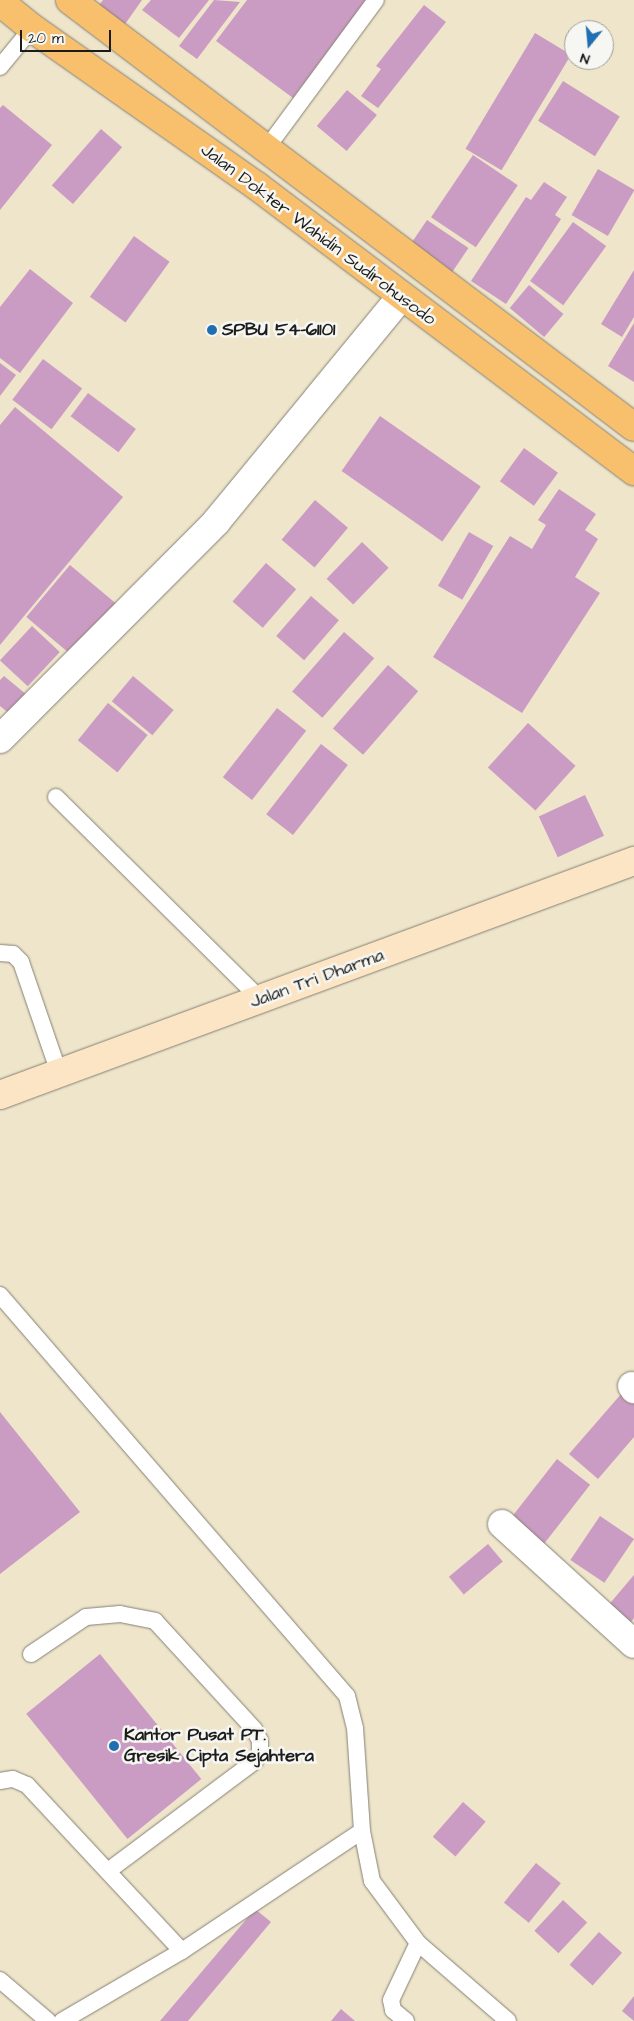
<!DOCTYPE html>
<html>
<head>
<meta charset="utf-8">
<style>
  body { margin:0 }
  #map { position:relative; width:634px; height:2021px; overflow:hidden; background:#eee5cb; font-family:"Architects Daughter",sans-serif }
  div>[style] { position:absolute }
  [style*='--x'] { left:calc(var(--x)*1px); top:calc(var(--y)*1px); width:calc(var(--w)*1px); rotate:calc(var(--a)*1deg) }
  .building>* { inset:0; background:#cb9cc3; transform-origin:0 0 }
  .roads { filter:drop-shadow(0 0 1px #858074) drop-shadow(0 0 1px #858074) }
  .service>* { height:16px; margin:-8px; padding:0 8px; transform-origin:8px; border-radius:8px; background:#fff }
  .minor>* { height:28px; margin:-14px; padding:0 14px; transform-origin:14px; border-radius:14px; background:#fff }
  .secondary>* { height:28px; margin:-14px; padding:0 14px; transform-origin:14px; border-radius:14px; background:#fce5c4 }
  .trunk>* { height:28px; margin:-14px; padding:0 14px; transform-origin:14px; border-radius:14px; background:#f8bf6c }
  .dots>* { width:14px; height:14px; translate:-50% -50%; box-sizing:border-box; border:2px solid #f6f6f2; border-radius:50% }
  span { translate:-50% -50%; white-space:nowrap; text-align:center; line-height:1.15; -webkit-text-stroke:5px #f6f6f2; paint-order:stroke }
  .street-label { font-size:18px; color:#1c1c1c }
  .poi-label { font-size:18px; color:#1c1c1c; font-weight:700 }
  .left { translate:0 -50%; text-align:left }
  .north { position:absolute; left:564px; top:20px; width:50px; height:50px; box-sizing:border-box; background:#f6f6f2; border:1px solid #9f9f9c; border-radius:50%; rotate:197deg; font-size:14px; font-weight:700; line-height:20px; text-align:center; color:#1c1c1c }
  .north::after { content:''; display:block; margin:auto; width:18px; height:22px; background:#1f6fb2; clip-path:polygon(50% 0,100% 100%,50% 72%,0 100%) }
  .scale { position:absolute; left:20px; top:30px; width:91px; height:22px; box-sizing:border-box; border:2px solid #1c1c1c; border-top:0; padding-left:6px; font-size:15px; line-height:18px; white-space:nowrap; color:#1c1c1c; -webkit-text-stroke:4px #f6f6f2; paint-order:stroke }
</style>
</head>
<body>
<div id="map">
  <div class="building">
    <div style="clip-path:polygon(103px 0,142px 0,123px 27px,97px 8px)"></div>
    <div style="clip-path:polygon(151px 0,209px 0,179px 38px,142px 10px)"></div>
    <div style="clip-path:polygon(214px 0,240px 2px,197px 59px,179px 46px)"></div>
    <div style="clip-path:polygon(247px 0,366px 0,293px 98px,216px 41px)"></div>
    <div style="clip-path:polygon(424px 5px,446px 22px,378px 108px,361px 96px,381px 69px,376px 66px)"></div>
    <div style="left:535px;top:33px;width:42px;height:135px;rotate:31deg"></div>
    <div style="left:563px;top:81px;width:67px;height:47px;rotate:32deg"></div>
    <div style="left:347px;top:90px;width:39px;height:47px;rotate:40deg"></div>
    <div style="clip-path:polygon(3px 105px,52px 145px,0 210px,0 108px)"></div>
    <div style="left:101px;top:129px;width:28px;height:75px;rotate:41deg"></div>
    <div style="left:473px;top:155px;width:54px;height:75px;rotate:34deg"></div>
    <div style="left:598px;top:169px;width:42px;height:53px;rotate:30deg"></div>
    <div style="clip-path:polygon(544px 182px,567px 197px,555px 215px,561px 219px,506px 304px,471px 281px,526px 197px,531px 200px)"></div>
    <div style="left:427px;top:220px;width:50px;height:32px;rotate:34deg"></div>
    <div style="left:573px;top:222px;width:41px;height:73px;rotate:36deg"></div>
    <div style="left:134px;top:236px;width:44px;height:75px;rotate:36deg"></div>
    <div style="clip-path:polygon(30px 269px,73px 303px,20px 373px,0 358px,0 307px)"></div>
    <div style="clip-path:polygon(634px 270px,634px 317px,622px 337px,601px 324px)"></div>
    <div style="left:529px;top:285px;width:45px;height:30px;rotate:40deg"></div>
    <div style="clip-path:polygon(634px 323px,634px 382px,608px 366px)"></div>
    <div style="left:43px;top:359px;width:49px;height:51px;rotate:37deg"></div>
    <div style="clip-path:polygon(0 363px,16px 375px,0 396px)"></div>
    <div style="left:88px;top:393px;width:60px;height:29px;rotate:37deg"></div>
    <div style="clip-path:polygon(15px 407px,123px 497px,0 645px,0 425px)"></div>
    <div style="left:380px;top:416px;width:123px;height:67px;rotate:35deg"></div>
    <div style="left:524px;top:448px;width:42px;height:41px;rotate:36deg"></div>
    <div style="clip-path:polygon(559px 489px,596px 514px,585px 530px,598px 539px,575px 577px,600px 593px,522px 713px,433px 657px,510px 536px,532px 549px,546px 525px,538px 520px)"></div>
    <div style="left:315px;top:500px;width:43px;height:52px;rotate:40deg"></div>
    <div style="left:469px;top:532px;width:28px;height:62px;rotate:30deg"></div>
    <div style="left:362px;top:542px;width:37px;height:51px;rotate:44deg"></div>
    <div style="left:266px;top:563px;width:40px;height:51px;rotate:41deg"></div>
    <div style="left:70px;top:565px;width:62px;height:68px;rotate:40deg"></div>
    <div style="left:311px;top:596px;width:37px;height:53px;rotate:41deg"></div>
    <div style="left:32px;top:626px;width:38px;height:47px;rotate:43deg"></div>
    <div style="left:344px;top:632px;width:40px;height:79px;rotate:41deg"></div>
    <div style="left:388px;top:665px;width:40px;height:84px;rotate:41deg"></div>
    <div style="clip-path:polygon(4px 676px,27px 695px,11px 715px,0 706px,0 680px)"></div>
    <div style="left:133px;top:676px;width:53px;height:33px;rotate:40deg"></div>
    <div style="left:108px;top:703px;width:51px;height:48px;rotate:39deg"></div>
    <div style="left:277px;top:708px;width:37px;height:88px;rotate:38deg"></div>
    <div style="left:528px;top:723px;width:64px;height:60px;rotate:42deg"></div>
    <div style="left:321px;top:744px;width:34px;height:89px;rotate:38deg"></div>
    <div style="left:585px;top:795px;width:45px;height:51px;rotate:65deg"></div>
    <div style="clip-path:polygon(622px 1393px,634px 1403px,634px 1437px,598px 1479px,569px 1454px)"></div>
    <div style="clip-path:polygon(0 1412px,80px 1512px,0 1574px)"></div>
    <div style="left:557px;top:1459px;width:42px;height:84px;rotate:38deg"></div>
    <div style="left:600px;top:1516px;width:41px;height:53px;rotate:34deg"></div>
    <div style="left:488px;top:1544px;width:23px;height:51px;rotate:50deg"></div>
    <div style="clip-path:polygon(634px 1575px,634px 1618px,628px 1626px,606px 1608px)"></div>
    <div style="left:100px;top:1654px;width:161px;height:95px;rotate:51deg"></div>
    <div style="left:463px;top:1802px;width:30px;height:46px;rotate:41deg"></div>
    <div style="left:536px;top:1863px;width:32px;height:51px;rotate:39deg"></div>
    <div style="left:563px;top:1900px;width:33px;height:42px;rotate:43deg"></div>
    <div style="clip-path:polygon(255px 1909px,271px 1922px,188px 2021px,160px 2021px)"></div>
    <div style="left:599px;top:1932px;width:31px;height:44px;rotate:42deg"></div>
    <div style="clip-path:polygon(634px 1996px,634px 2021px,622px 2011px)"></div>
    <div style="clip-path:polygon(341px 2009px,355px 2021px,331px 2021px)"></div>
  </div>
  <div class="roads">
    <div class="service">
      <div style="--x:0;--y:67;--w:50;--a:-50.6"></div>
      <div style="--x:266;--y:149;--w:185;--a:-53.6"></div>
      <div style="--x:56;--y:797;--w:289;--a:44.7"></div>
      <div style="--x:0;--y:953;--w:13;--a:4"></div>
      <div style="--x:13;--y:954;--w:11;--a:45"></div>
      <div style="--x:21;--y:962;--w:117;--a:71.1"></div>
      <div style="--x:0;--y:1295;--w:530;--a:49.13"></div>
      <div style="--x:347;--y:1696;--w:33;--a:76"></div>
      <div style="--x:355;--y:1728;--w:103;--a:86.1"></div>
      <div style="--x:362;--y:1831;--w:51;--a:78.7"></div>
      <div style="--x:372;--y:1881;--w:77;--a:53.4"></div>
      <div style="--x:418;--y:1943;--w:119;--a:40.9"></div>
      <div style="--x:31;--y:1654;--w:66;--a:-33.9"></div>
      <div style="--x:86;--y:1617;--w:34;--a:-5"></div>
      <div style="--x:120;--y:1614;--w:36;--a:11"></div>
      <div style="--x:155;--y:1621;--w:147;--a:47.5"></div>
      <div style="--x:254;--y:1729;--w:13;--a:63"></div>
      <div style="--x:260;--y:1741;--w:12;--a:90"></div>
      <div style="--x:260;--y:1753;--w:9;--a:122"></div>
      <div style="--x:255;--y:1761;--w:184;--a:143.2"></div>
      <div style="--x:0;--y:1781;--w:13;--a:-9"></div>
      <div style="--x:13;--y:1779;--w:15;--a:23"></div>
      <div style="--x:27;--y:1785;--w:227;--a:47"></div>
      <div style="--x:0;--y:1980;--w:63;--a:40.5"></div>
      <div style="--x:62;--y:2021;--w:139;--a:-30.3"></div>
      <div style="--x:182;--y:1951;--w:216;--a:-33.7"></div>
      <div style="--x:406;--y:2021;--w:17;--a:-140"></div>
      <div style="--x:393;--y:2010;--w:10;--a:-101"></div>
      <div style="--x:391;--y:2000;--w:63;--a:-64.7"></div>
    </div>
    <div class="minor">
      <div style="--x:0;--y:739;--w:306;--a:-45.1"></div>
      <div style="--x:216;--y:522;--w:291;--a:-50.6"></div>
      <div style="--x:632;--y:1386;--w:4;--a:56"></div>
      <div style="--x:502;--y:1524;--w:178;--a:42.3"></div>
    </div>
    <div class="secondary">
      <div style="--x:0;--y:1095;--w:676;--a:-20.26"></div>
    </div>
    <div class="trunk">
      <div style="--x:70;--y:0;--w:707;--a:37.13"></div>
      <div style="--x:0;--y:2;--w:41;--a:39.1"></div>
      <div style="--x:32;--y:28;--w:275;--a:35.1"></div>
      <div style="--x:257;--y:186;--w:473;--a:37.1"></div>
    </div>
  </div>
  <div class="dots">
    <div style="left:212px;top:330px;background:#1f6fb2"></div>
    <div style="left:114px;top:1746px;background:#1f6fb2"></div>
  </div>
  <div class="street-label">
    <span style="left:318px;top:235px;rotate:37deg">Jalan Dokter Wahidin Sudirohusodo</span>
    <span style="left:317px;top:979px;rotate:-20deg">Jalan Tri Dharma</span>
  </div>
  <div class="poi-label">
    <span class="left" style="left:222px;top:330px">SPBU 54-61101</span>
    <span class="left" style="left:124px;top:1746px">Kantor Pusat PT.<br>Gresik Cipta Sejahtera</span>
  </div>
  <div class="north">N</div>
  <div class="scale">20 m</div>
</div>
</body>
</html>
